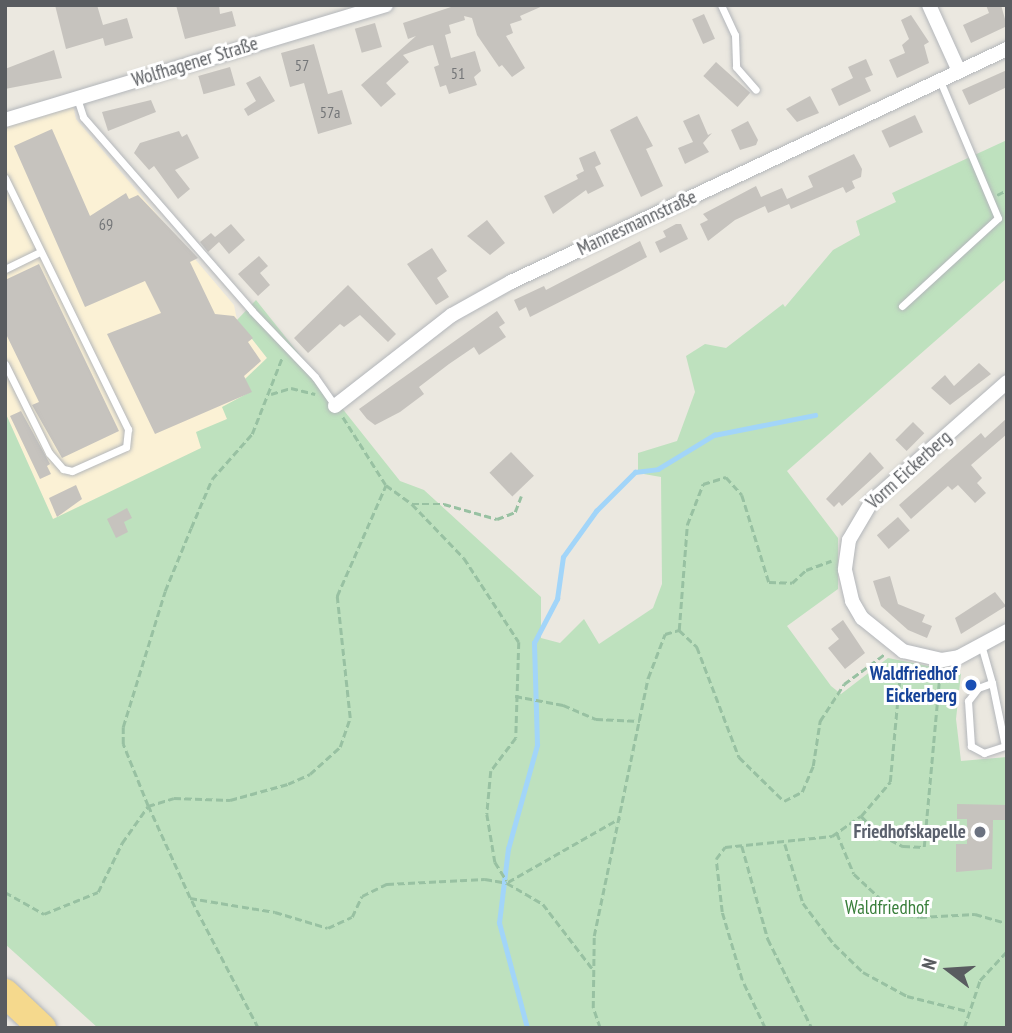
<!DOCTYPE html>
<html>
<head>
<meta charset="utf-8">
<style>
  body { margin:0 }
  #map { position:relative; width:1012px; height:1033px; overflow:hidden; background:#ebe8e0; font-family:"PT Sans Narrow",sans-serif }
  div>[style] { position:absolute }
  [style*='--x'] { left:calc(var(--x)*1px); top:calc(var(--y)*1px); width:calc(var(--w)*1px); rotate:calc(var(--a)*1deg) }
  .commercial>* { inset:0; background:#fbf1d5 }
  .green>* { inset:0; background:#bee1be }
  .stream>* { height:4.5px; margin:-2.25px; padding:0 2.25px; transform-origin:2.25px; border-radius:2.25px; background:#a2d5f9 }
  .building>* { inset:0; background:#c6c3be; transform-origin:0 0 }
  .path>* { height:2.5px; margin-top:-1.25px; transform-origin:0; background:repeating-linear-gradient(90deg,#98c1a2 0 7px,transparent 0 10.5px) }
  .roads { filter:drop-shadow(0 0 2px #b3b6ba) drop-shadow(0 0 2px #b3b6ba) }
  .service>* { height:7px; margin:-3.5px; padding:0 3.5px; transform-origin:3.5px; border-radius:3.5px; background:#fff }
  .minor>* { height:14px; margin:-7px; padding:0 7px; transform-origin:7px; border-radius:7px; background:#fff }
  .motorway>* { height:28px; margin:-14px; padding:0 14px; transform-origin:14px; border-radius:14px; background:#f5d98d }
  .dots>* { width:19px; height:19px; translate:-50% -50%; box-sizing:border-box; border:4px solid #fff; border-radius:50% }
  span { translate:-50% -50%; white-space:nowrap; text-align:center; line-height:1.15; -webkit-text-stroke:6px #fff; paint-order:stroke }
  .number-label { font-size:16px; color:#747678 }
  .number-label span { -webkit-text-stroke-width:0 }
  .street-label { font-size:19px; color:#595c60 }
  .transit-label { font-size:19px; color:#164399; font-weight:700 }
  .right { translate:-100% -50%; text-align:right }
  .worship-label { font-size:19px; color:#5b616d; font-weight:700 }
  .park-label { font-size:19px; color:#397f3b }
  .frame { position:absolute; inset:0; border:7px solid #595c60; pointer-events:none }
  .north { position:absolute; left:914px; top:935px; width:70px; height:70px; -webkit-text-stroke:5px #fff; paint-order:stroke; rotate:287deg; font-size:19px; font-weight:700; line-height:28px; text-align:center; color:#595c60 }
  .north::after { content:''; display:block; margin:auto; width:24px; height:32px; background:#595c60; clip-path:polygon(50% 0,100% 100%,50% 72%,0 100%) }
</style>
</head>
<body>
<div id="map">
  <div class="commercial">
    <div style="clip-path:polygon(73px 105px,76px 119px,234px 305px,237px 320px,267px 358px,245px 379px,250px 392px,202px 448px,53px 520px,5px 412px,5px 126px)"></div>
  </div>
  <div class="green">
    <div style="clip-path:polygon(1007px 140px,1007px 278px,787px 471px,838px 538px,838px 589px,787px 626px,831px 686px,841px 694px,888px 658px,954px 671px,961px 674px,956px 719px,961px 761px,1007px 757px,1007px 1028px,98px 1028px,5px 944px,5px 412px,53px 519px,201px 448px,196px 432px,227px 419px,222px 407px,250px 392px,245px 379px,267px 358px,237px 320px,256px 300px,400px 481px,424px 490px,541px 597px,541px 638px,560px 643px,584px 619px,599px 644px,653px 608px,662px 584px,661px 477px,638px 473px,638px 453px,677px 441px,695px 392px,686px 356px,705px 344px,726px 348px,783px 304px,785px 307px,833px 250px,860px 235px,856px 221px,896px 202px,892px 193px)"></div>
  </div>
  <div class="stream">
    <div style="--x:527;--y:1028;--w:109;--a:-104.9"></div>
    <div style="--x:499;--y:923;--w:75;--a:-83.1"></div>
    <div style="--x:508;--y:849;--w:108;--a:-74.4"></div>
    <div style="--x:537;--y:745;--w:102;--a:-91.7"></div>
    <div style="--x:534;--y:643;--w:50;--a:-62.4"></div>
    <div style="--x:557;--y:599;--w:42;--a:-81.9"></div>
    <div style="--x:563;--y:557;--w:57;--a:-54.3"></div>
    <div style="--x:596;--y:511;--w:55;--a:-45"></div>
    <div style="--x:635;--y:472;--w:23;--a:-7"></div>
    <div style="--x:658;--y:469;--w:66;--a:-31.3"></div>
    <div style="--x:714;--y:435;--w:103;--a:-11.2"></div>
  </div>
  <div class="building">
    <div style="clip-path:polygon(55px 5px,97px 5px,103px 25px,127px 18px,133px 38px,105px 46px,103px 38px,66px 49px)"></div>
    <div style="clip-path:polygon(176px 5px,219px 5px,220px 14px,232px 11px,236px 26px,185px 39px)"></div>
    <div style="clip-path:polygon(457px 5px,545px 5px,520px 16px,522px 20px,510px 24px,513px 33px,506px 36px,525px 68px,512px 77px,502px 65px,499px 67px,477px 35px,472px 18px,464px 16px,465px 20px,449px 25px,451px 33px,445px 35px,451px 58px,475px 51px,481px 71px,474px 77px,477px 85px,449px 94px,446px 85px,440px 87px,434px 67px,439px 65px,433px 45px,428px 46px,403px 55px,409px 62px,386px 83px,396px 94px,381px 107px,361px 85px,416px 36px,408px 39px,403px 23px)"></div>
    <div style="clip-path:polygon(986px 5px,1001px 5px,1007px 26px,971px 43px,963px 25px,989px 13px)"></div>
    <div style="left:704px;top:14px;width:27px;height:13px;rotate:66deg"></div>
    <div style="clip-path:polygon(911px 15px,929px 42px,924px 45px,929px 63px,897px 78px,889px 60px,905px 53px,902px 45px,909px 39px,901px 20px)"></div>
    <div style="left:375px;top:23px;width:25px;height:21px;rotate:74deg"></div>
    <div style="clip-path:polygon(314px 44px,328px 94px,342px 90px,352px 124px,318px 134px,304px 83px,290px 87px,281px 53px)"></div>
    <div style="clip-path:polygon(54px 50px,62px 78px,5px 89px,5px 69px)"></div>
    <div style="clip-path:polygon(866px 59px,873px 75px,865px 78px,871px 91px,839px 106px,831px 89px,853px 78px,848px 67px)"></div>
    <div style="left:716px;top:62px;width:46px;height:19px;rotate:42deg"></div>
    <div style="left:230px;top:67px;width:19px;height:33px;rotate:74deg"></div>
    <div style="clip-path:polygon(1007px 70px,1007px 87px,969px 105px,962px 90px)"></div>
    <div style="clip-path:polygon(260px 76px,275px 101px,248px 116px,244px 109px,256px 101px,246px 83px)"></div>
    <div style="clip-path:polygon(810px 96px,819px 113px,797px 122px,786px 109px)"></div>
    <div style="clip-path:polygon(151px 100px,156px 112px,108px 131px,102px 112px)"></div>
    <div style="clip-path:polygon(699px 114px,708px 135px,712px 133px,703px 143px,709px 152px,685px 164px,678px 148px,693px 142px,683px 121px)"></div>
    <div style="left:915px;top:115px;width:19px;height:37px;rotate:65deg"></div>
    <div style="clip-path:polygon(637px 116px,653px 146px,646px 149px,663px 186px,641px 197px,610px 130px)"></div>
    <div style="clip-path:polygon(748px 121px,758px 140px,756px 145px,740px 150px,731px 130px)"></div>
    <div style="clip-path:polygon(52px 129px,90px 216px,126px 193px,129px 199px,138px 195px,198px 258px,190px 262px,215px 314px,234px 316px,253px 338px,248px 342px,261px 361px,244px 376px,252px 392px,155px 434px,107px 334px,161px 313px,145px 281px,85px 307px,14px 146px)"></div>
    <div style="clip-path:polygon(179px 131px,182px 137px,187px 134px,199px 158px,175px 170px,190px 189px,178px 199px,154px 166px,149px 170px,134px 153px,140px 143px)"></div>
    <div style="clip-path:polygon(595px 151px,601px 164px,595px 167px,604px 186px,588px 194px,586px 190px,553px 214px,544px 196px,578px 179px,576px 175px,584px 171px,579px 158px)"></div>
    <div style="clip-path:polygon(854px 154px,862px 169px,861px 177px,852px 181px,855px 188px,846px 193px,843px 187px,791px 209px,789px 204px,768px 213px,765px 206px,735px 220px,708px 241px,700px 224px,708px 220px,703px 214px,756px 186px,761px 197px,782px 188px,787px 199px,813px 187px,808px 176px)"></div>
    <div style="clip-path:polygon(487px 220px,505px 243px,490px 255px,467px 236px)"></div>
    <div style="clip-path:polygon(231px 224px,245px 240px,229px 254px,219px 242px,208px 252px,200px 242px,211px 233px,215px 237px)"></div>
    <div style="clip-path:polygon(676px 224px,681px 224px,688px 239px,660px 253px,655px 242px,666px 237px,663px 231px)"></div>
    <div style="clip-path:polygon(640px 241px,647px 257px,619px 272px,530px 317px,526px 307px,519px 311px,514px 300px,544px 286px,546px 290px)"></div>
    <div style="clip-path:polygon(432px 248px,447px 271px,437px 278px,449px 297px,436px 305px,407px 264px)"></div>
    <div style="clip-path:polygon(259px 256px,268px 266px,260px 273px,270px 285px,258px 296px,238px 274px)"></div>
    <div style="clip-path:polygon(39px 264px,119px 431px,62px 458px,32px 405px,39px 402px,5px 332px,5px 280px)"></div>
    <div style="clip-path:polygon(348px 285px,396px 334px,388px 342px,360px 315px,344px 327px,340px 324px,308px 353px,294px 338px)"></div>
    <div style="clip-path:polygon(497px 311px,505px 323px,499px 327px,506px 337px,479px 355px,474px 347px,449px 364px,419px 387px,424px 394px,400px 412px,375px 425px,367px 419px,359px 409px)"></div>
    <div style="clip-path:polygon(979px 363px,991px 374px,950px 405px,931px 388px,945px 375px,954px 386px)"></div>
    <div style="clip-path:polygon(21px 411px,50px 464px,47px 466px,51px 474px,40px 479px,10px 416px)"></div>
    <div style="clip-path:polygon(1007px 418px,1007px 434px,971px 465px,982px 478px,977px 483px,986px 493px,975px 503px,958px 485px,952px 490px,948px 486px,911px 519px,899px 505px,981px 433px,985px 438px)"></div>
    <div style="left:913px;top:422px;width:16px;height:25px;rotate:45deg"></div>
    <div style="left:511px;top:452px;width:33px;height:30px;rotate:46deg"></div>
    <div style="clip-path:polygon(870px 452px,884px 468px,842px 506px,839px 502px,834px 507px,826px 499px)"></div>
    <div style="clip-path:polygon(76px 485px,82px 499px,57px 517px,49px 498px)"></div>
    <div style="clip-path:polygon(127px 508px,132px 518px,124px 522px,128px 532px,116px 538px,107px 519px)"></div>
    <div style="left:898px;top:517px;width:18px;height:28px;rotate:49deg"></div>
    <div style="clip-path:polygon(890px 576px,898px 604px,925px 615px,922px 622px,932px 626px,927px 638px,908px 630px,881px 606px,873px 581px)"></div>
    <div style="clip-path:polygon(995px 592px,1006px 606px,961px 634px,955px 618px)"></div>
    <div style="clip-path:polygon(843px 620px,865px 653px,845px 669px,828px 648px,839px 639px,831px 629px)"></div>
    <div style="clip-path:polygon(957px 804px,1007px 805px,1007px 820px,993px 820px,992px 869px,956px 872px,956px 844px,967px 844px,967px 819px,957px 819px)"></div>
  </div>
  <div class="path">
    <div style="--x:997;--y:195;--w:11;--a:-27"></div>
    <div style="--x:271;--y:394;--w:21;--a:-17"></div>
    <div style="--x:291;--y:388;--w:25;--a:14"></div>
    <div style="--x:343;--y:417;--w:80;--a:57.7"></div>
    <div style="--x:386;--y:485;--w:32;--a:36"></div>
    <div style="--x:412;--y:504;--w:32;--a:0"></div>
    <div style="--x:444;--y:504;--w:55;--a:15.8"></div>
    <div style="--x:497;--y:519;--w:19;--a:-21"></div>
    <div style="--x:515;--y:512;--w:17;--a:-69"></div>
    <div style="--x:412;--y:504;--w:75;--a:46.1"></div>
    <div style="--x:464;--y:558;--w:100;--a:56.8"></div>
    <div style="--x:519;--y:642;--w:96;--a:91.8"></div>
    <div style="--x:516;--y:738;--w:41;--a:127.1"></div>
    <div style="--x:491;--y:771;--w:43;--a:95.3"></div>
    <div style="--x:487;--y:814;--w:49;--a:80.5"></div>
    <div style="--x:495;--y:862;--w:22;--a:58"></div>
    <div style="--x:679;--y:630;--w:105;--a:-85.6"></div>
    <div style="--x:687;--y:525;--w:44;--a:-68.7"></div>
    <div style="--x:703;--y:484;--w:24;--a:-17"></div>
    <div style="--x:726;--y:477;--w:24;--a:48"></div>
    <div style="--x:742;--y:495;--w:91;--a:72.8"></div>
    <div style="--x:769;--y:582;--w:23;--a:2"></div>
    <div style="--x:792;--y:583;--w:19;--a:-43"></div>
    <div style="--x:806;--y:570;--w:27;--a:-20"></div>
    <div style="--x:515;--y:696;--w:49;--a:10.6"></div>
    <div style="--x:563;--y:705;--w:36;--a:23"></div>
    <div style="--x:596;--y:719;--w:44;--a:2.6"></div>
    <div style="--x:861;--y:816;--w:45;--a:-49.5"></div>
    <div style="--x:890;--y:782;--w:120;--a:-84.7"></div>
    <div style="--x:837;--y:833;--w:44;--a:67.5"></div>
    <div style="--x:854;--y:874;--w:57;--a:42.9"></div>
    <div style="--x:896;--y:913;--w:24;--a:9"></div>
    <div style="--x:920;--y:917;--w:55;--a:-3.1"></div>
    <div style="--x:975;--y:914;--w:33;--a:16"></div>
    <div style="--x:785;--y:844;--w:62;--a:73"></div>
    <div style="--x:803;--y:903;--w:51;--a:52.9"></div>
    <div style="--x:834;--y:944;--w:40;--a:44"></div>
    <div style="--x:863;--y:972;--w:50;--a:28.6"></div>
    <div style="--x:907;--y:996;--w:62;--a:14"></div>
    <div style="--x:742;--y:846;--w:97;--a:74.4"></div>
    <div style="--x:768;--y:939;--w:99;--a:63.7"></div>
    <div style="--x:508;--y:882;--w:129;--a:-29.7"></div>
    <div style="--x:5;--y:892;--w:45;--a:29.4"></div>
    <div style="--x:44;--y:914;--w:58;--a:-22.2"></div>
    <div style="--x:98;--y:892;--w:55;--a:-63.9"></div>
    <div style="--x:122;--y:843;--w:45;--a:-54.9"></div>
    <div style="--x:148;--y:806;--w:67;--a:-112"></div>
    <div style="--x:123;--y:744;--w:17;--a:-90"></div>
    <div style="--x:123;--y:727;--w:142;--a:-72.8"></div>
    <div style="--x:165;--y:591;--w:68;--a:-67.6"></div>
    <div style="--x:191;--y:528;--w:53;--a:-66.8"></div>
    <div style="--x:212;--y:479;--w:60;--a:-48.4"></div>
    <div style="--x:252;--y:434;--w:82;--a:-68.5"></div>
    <div style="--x:190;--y:898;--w:86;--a:9.4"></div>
    <div style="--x:275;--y:912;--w:55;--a:16.8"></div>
    <div style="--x:328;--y:928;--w:26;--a:-25"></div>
    <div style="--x:352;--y:917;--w:23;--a:-65"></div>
    <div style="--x:362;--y:896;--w:28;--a:-26"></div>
    <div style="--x:387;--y:884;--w:98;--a:-2.9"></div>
    <div style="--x:485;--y:879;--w:22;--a:10"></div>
    <div style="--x:507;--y:883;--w:42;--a:30.3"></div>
    <div style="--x:543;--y:904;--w:81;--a:52.6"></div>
    <div style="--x:258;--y:1028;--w:147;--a:-117.6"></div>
    <div style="--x:190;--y:898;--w:101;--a:-114.5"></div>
    <div style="--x:148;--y:806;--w:27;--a:-17"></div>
    <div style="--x:174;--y:798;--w:56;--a:2"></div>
    <div style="--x:230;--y:800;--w:60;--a:-15.4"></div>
    <div style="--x:288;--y:784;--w:24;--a:-24"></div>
    <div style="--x:310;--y:774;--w:40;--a:-42"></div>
    <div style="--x:340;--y:747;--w:31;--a:-71"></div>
    <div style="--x:350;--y:718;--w:123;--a:-96.1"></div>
    <div style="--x:337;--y:596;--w:121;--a:-66.2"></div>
    <div style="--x:600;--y:1028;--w:21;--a:-109"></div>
    <div style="--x:593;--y:1008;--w:72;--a:-89.2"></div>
    <div style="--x:594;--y:936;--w:264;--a:-78.2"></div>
    <div style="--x:648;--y:678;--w:47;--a:-68.9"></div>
    <div style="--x:665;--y:634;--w:15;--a:-16"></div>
    <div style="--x:679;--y:630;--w:25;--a:43"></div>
    <div style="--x:697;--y:647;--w:118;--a:69.1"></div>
    <div style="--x:739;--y:757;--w:63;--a:44.4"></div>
    <div style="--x:784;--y:801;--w:20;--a:-27"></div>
    <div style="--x:802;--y:792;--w:28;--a:-67"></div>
    <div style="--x:813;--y:766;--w:46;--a:-81.2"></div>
    <div style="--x:820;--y:721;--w:44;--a:-57"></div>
    <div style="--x:844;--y:684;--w:52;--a:-36.4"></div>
    <div style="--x:765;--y:1028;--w:53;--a:-115.6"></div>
    <div style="--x:742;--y:980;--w:71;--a:-106.4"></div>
    <div style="--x:722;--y:912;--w:53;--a:-96.5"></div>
    <div style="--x:716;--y:859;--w:15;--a:-53"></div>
    <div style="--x:725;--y:847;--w:108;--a:-5.9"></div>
    <div style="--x:832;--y:836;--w:35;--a:-35"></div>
    <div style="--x:861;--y:816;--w:28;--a:44"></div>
    <div style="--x:881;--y:835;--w:25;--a:27"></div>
    <div style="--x:903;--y:846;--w:21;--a:3"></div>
    <div style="--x:924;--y:847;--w:176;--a:-84.8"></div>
    <div style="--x:964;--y:1028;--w:51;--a:-71.6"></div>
    <div style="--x:980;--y:980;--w:40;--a:-47"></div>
  </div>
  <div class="roads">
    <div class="service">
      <div style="--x:721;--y:5;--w:33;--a:65"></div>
      <div style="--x:735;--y:35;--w:32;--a:88"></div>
      <div style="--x:736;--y:67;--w:30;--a:49"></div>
      <div style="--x:77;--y:98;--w:20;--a:72"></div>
      <div style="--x:83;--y:117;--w:257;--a:48.9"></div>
      <div style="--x:252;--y:311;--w:91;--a:46.3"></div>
      <div style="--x:315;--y:377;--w:35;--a:55"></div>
      <div style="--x:5;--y:178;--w:280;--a:63.9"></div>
      <div style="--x:128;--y:429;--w:18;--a:96"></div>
      <div style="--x:126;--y:447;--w:59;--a:156"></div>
      <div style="--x:72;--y:471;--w:9;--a:-167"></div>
      <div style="--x:63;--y:469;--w:21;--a:-131"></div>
      <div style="--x:49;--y:453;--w:99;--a:-116.3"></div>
      <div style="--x:5;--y:269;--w:39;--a:-26"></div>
      <div style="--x:902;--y:306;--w:130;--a:-42.5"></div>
      <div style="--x:998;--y:218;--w:149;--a:-112.9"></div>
      <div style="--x:982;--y:648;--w:36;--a:74"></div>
      <div style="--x:992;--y:683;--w:64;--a:78.3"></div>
      <div style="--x:1005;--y:746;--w:22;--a:162"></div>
      <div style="--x:984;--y:753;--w:15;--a:-152"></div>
      <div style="--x:971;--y:746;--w:45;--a:-93.8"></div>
      <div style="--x:968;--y:701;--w:16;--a:-52"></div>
      <div style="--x:978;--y:688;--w:15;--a:-20"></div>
    </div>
    <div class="minor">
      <div style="--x:929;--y:5;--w:72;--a:65.6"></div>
      <div style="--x:5;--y:120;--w:398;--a:-16.8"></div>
      <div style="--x:1007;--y:382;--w:180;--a:138.6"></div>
      <div style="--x:872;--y:501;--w:45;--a:120.5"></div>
      <div style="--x:849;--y:540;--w:30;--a:98"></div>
      <div style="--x:845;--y:570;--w:32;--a:77"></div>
      <div style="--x:852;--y:601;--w:20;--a:60"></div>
      <div style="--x:862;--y:618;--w:53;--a:38.8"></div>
      <div style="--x:903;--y:651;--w:40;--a:13"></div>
      <div style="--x:942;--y:660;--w:17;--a:-10"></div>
      <div style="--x:959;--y:657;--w:55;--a:-28.4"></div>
      <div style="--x:335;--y:406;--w:148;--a:-37.9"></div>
      <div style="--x:452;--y:315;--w:68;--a:-29.2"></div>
      <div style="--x:511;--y:282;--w:548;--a:-25.16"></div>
    </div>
    <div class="motorway">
      <div style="--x:5;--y:993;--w:51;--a:43.4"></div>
    </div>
  </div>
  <div class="dots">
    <div style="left:971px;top:685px;background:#1a4fb4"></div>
    <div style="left:980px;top:832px;background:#6b7280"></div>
  </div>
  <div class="number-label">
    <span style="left:302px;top:65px">57</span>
    <span style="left:458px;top:73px">51</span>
    <span style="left:330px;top:112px">57a</span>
    <span style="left:106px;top:224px">69</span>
  </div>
  <div class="street-label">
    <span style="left:195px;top:62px;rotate:-17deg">Wolfhagener Straße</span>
    <span style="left:637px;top:223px;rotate:-25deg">Mannesmannstraße</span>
    <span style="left:909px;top:470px;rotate:-42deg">Vorm Eickerberg</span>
  </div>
  <div class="transit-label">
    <span class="right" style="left:957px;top:685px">Waldfriedhof<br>Eickerberg</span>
  </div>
  <div class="worship-label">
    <span class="right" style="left:966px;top:832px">Friedhofskapelle</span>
  </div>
  <div class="park-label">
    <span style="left:887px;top:908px">Waldfriedhof</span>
  </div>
  <div class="frame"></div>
  <div class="north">N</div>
</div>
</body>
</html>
